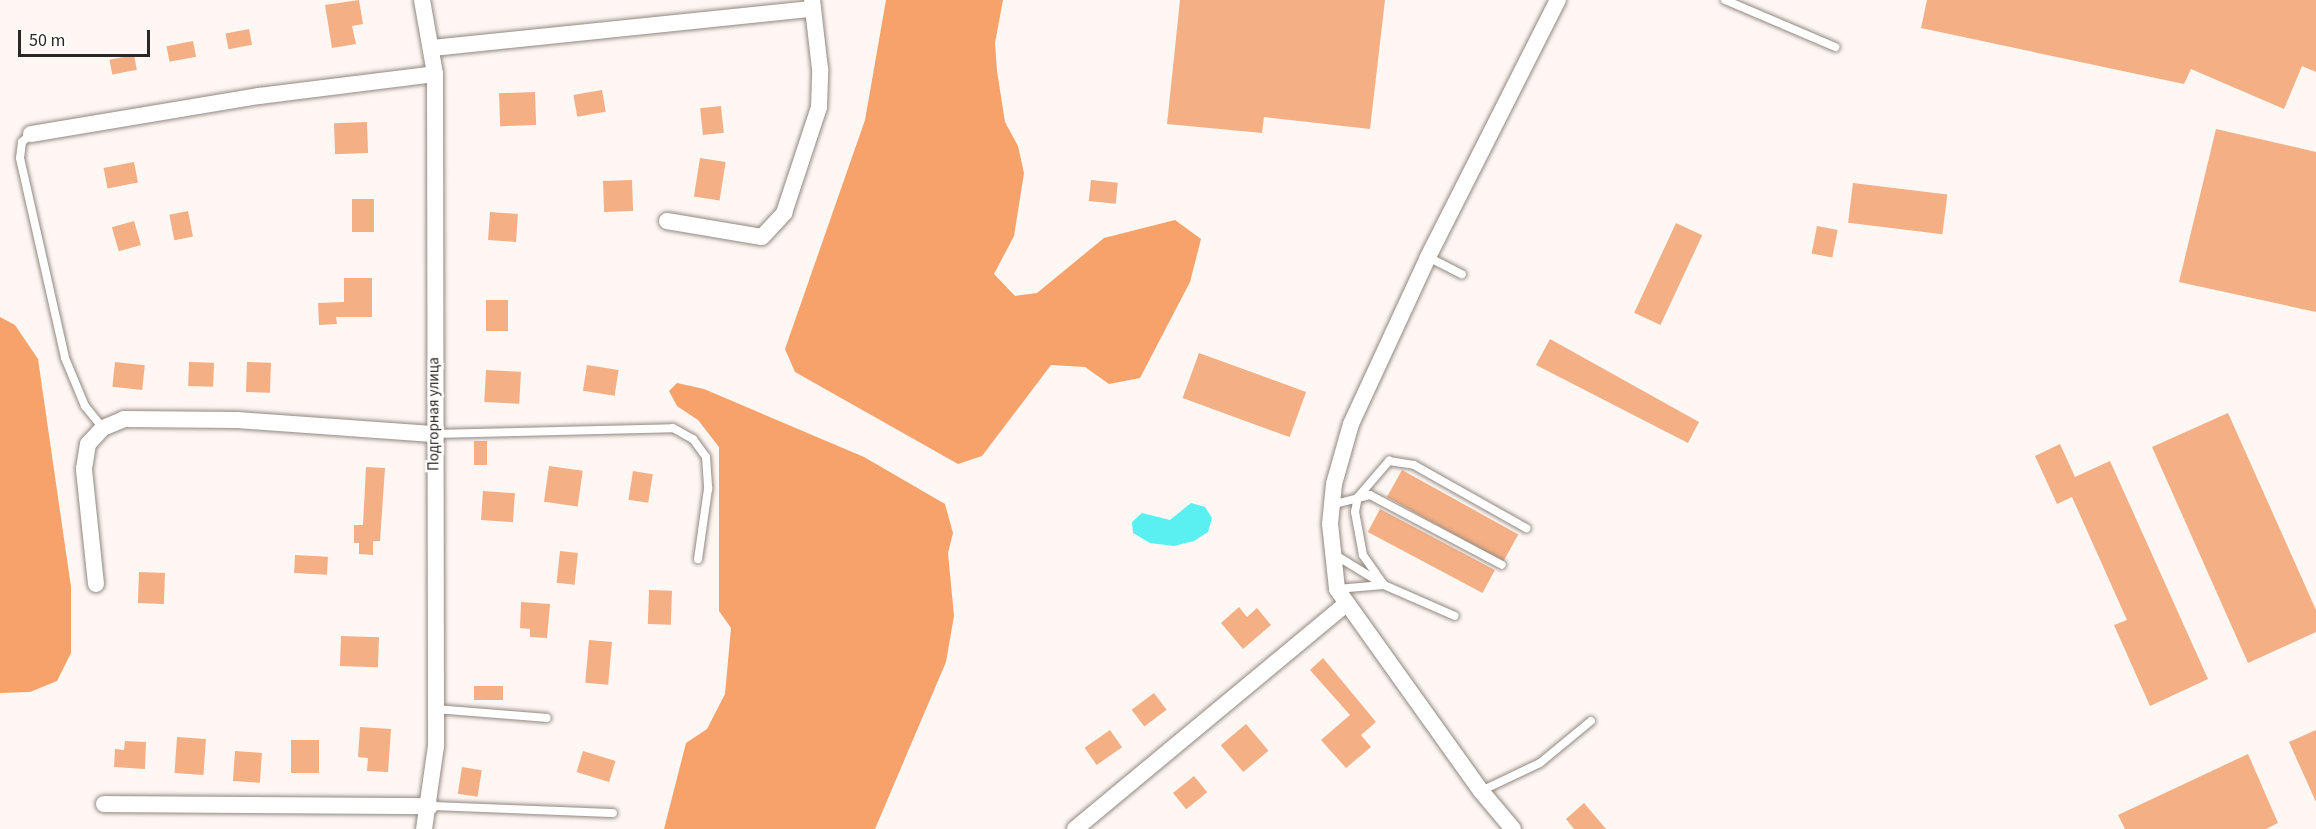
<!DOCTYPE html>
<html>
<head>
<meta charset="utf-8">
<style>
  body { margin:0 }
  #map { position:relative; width:2316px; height:829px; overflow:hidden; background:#fef7f3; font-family:"Source Sans 3",sans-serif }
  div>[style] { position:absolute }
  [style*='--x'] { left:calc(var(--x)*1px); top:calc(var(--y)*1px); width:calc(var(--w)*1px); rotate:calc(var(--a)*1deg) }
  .forest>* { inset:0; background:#f8a26b }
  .water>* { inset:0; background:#5aeff0 }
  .building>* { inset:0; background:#f5af84; transform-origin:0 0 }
  .roads { filter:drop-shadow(0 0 2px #918781) drop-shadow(0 0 2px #918781) }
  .lane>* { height:8px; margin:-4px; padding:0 4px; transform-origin:4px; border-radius:4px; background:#fff }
  .street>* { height:16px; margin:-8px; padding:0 8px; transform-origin:8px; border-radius:8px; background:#fff }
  span { translate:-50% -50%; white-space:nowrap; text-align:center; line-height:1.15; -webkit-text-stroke:5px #fff; paint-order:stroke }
  .street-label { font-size:15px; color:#2b2724 }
  .scale { position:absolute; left:18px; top:30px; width:132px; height:27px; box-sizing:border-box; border:3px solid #2b2724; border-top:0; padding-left:8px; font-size:18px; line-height:21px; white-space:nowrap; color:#2b2724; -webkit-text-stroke:4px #fff; paint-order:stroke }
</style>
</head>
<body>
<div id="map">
  <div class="forest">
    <div style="clip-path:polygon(886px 0,1003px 0,995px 43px,997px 71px,1005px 122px,1018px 146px,1024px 173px,1014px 236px,994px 274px,1015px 296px,1037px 293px,1104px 238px,1175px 220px,1201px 239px,1190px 282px,1140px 378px,1109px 384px,1085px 367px,1051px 365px,982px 456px,958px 464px,795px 372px,785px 349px,865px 120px)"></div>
    <div style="clip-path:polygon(0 317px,15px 325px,38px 359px,71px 587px,71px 653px,57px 681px,30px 692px,0 693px)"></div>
    <div style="clip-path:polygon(677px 383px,704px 389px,864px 457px,945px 504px,953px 533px,948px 553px,954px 616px,946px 662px,875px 829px,664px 829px,686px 743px,707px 729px,725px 694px,731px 628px,719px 611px,719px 447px,698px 420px,677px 406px,669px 391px)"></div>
  </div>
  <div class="water">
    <div style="clip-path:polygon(1191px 503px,1205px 507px,1212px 518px,1208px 532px,1194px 541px,1174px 546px,1150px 543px,1133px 533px,1132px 522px,1142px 513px,1170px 520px)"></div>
  </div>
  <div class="building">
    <div style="clip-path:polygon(359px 0,363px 24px,352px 26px,356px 44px,332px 48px,325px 5px)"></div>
    <div style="clip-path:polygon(1180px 0,1385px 0,1370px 129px,1264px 117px,1262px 133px,1167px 124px)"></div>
    <div style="clip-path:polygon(1927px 0,2316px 0,2316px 72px,2302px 66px,2284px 109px,2191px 69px,2184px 84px,1921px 28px)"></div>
    <div style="left:249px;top:29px;width:16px;height:24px;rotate:79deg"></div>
    <div style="left:193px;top:41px;width:16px;height:27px;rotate:79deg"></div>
    <div style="left:134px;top:55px;width:15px;height:25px;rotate:79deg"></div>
    <div style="left:602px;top:90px;width:22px;height:29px;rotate:80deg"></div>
    <div style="left:535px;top:92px;width:33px;height:36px;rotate:88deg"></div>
    <div style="left:721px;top:106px;width:27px;height:21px;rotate:84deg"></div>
    <div style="left:367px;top:122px;width:31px;height:33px;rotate:88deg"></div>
    <div style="clip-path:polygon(2216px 129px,2316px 152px,2316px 312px,2179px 282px)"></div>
    <div style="left:700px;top:158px;width:26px;height:39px;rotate:9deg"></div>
    <div style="left:134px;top:162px;width:21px;height:31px;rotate:79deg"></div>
    <div style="left:632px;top:180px;width:31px;height:29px;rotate:88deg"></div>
    <div style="left:1091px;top:180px;width:27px;height:21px;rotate:6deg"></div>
    <div style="left:1853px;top:183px;width:95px;height:40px;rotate:7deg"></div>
    <div style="left:352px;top:199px;width:22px;height:33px"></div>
    <div style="left:188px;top:211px;width:26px;height:19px;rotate:79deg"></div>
    <div style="left:490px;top:212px;width:28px;height:28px;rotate:4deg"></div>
    <div style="left:134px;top:221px;width:25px;height:23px;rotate:74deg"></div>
    <div style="left:1676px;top:223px;width:29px;height:99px;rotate:25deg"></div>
    <div style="left:1817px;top:226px;width:21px;height:28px;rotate:11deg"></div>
    <div style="clip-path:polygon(344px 278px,372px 278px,372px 317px,336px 317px,337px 324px,319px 325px,318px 303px,344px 302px)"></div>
    <div style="left:486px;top:300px;width:22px;height:31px"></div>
    <div style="clip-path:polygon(1550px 339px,1699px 422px,1688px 443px,1536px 365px)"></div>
    <div style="left:1199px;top:353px;width:114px;height:48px;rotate:20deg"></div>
    <div style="left:115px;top:362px;width:30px;height:25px;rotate:6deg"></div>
    <div style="left:189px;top:362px;width:25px;height:24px;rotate:2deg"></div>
    <div style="left:247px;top:362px;width:24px;height:30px;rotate:2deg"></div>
    <div style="left:587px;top:365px;width:32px;height:26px;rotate:9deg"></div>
    <div style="left:486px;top:370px;width:35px;height:32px;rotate:3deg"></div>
    <div style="clip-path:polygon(2228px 413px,2316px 610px,2316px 632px,2248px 663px,2152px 447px)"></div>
    <div style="left:474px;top:441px;width:13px;height:24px"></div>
    <div style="clip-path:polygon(2060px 444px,2075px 477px,2110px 461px,2208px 679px,2150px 706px,2114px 625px,2127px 620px,2072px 497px,2057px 504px,2035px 456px)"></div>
    <div style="left:549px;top:466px;width:34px;height:36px;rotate:8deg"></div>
    <div style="clip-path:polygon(366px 467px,385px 468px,380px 541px,373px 541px,373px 555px,359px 554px,359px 543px,354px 543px,354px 525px,363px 525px)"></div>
    <div style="left:1402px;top:470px;width:133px;height:31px;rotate:29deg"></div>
    <div style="left:633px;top:471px;width:20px;height:29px;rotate:9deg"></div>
    <div style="left:483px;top:491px;width:32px;height:29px;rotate:4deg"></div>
    <div style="left:1380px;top:509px;width:130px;height:26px;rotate:28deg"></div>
    <div style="left:560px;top:551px;width:18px;height:32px;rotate:6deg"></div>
    <div style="left:295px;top:555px;width:33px;height:18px;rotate:3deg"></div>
    <div style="left:139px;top:572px;width:26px;height:31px;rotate:2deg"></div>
    <div style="left:649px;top:590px;width:23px;height:34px;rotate:2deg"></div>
    <div style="clip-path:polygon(521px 602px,550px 604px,547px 638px,530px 637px,530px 629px,520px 628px)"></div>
    <div style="clip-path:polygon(1239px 607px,1247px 617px,1257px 608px,1271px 625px,1243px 649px,1221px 623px)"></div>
    <div style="left:341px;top:636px;width:38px;height:30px;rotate:2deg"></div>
    <div style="left:589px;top:640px;width:23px;height:43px;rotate:5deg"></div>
    <div style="clip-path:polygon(1323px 658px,1376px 722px,1361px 735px,1371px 747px,1346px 768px,1321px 740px,1350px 715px,1310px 670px)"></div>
    <div style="left:474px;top:686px;width:29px;height:14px"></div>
    <div style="left:1154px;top:693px;width:21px;height:28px;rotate:53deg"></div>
    <div style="left:1246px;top:724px;width:35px;height:33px;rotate:50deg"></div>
    <div style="clip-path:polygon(360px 727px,391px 729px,388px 772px,367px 771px,368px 758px,358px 757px)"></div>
    <div style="left:1110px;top:730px;width:21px;height:31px;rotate:55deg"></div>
    <div style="clip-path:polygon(2316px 730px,2316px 802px,2289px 742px)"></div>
    <div style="left:177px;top:737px;width:29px;height:36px;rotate:4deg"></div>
    <div style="left:291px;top:740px;width:28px;height:33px"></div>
    <div style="clip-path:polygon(125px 741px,146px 742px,145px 769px,114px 767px,115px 749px,124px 750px)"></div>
    <div style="left:235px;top:751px;width:27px;height:30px;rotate:4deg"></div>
    <div style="left:583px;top:751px;width:34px;height:22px;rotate:17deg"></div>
    <div style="clip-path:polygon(2248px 754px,2278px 823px,2266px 829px,2125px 829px,2118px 815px)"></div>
    <div style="left:462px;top:767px;width:20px;height:27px;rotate:9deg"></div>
    <div style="left:1194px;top:776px;width:21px;height:27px;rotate:51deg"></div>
    <div style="clip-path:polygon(1584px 803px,1606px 829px,1574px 829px,1566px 819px)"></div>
  </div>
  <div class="roads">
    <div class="lane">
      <div style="--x:1725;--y:0;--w:120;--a:23.1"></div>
      <div style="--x:31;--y:134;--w:12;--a:138"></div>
      <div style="--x:22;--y:142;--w:16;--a:97"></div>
      <div style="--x:20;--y:158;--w:205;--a:77.3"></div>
      <div style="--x:65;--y:358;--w:52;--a:67.4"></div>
      <div style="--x:85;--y:406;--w:28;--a:51"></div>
      <div style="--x:1428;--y:257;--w:38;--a:27"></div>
      <div style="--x:434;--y:434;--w:239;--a:-1.4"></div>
      <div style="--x:673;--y:428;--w:23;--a:29"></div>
      <div style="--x:693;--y:439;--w:22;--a:54"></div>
      <div style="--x:706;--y:457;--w:32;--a:86"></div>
      <div style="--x:708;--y:489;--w:71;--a:98.1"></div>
      <div style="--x:1331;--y:505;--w:40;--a:-14.4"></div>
      <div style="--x:1370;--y:495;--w:149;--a:27.9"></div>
      <div style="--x:1332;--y:553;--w:61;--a:31.6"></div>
      <div style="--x:1384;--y:585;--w:77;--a:23.6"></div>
      <div style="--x:1384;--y:585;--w:37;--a:-125"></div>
      <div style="--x:1363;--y:555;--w:44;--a:-100.5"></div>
      <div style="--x:1355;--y:512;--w:15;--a:-79"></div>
      <div style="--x:1358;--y:497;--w:48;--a:-49.3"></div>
      <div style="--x:1389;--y:461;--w:25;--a:9"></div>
      <div style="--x:1414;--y:465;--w:129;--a:29.4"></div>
      <div style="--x:1337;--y:589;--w:46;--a:-5"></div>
      <div style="--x:436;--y:709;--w:111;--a:4.6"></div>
      <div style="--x:1481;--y:791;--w:65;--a:-25.4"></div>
      <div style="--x:1540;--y:763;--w:66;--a:-39.5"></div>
      <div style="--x:430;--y:806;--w:183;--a:2.2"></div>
    </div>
    <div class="street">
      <div style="--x:422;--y:0;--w:75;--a:80"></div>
      <div style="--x:435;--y:74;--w:672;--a:89.91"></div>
      <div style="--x:436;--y:746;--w:84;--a:98.2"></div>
      <div style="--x:433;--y:48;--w:382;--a:-5.9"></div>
      <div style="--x:31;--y:134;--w:231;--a:-9.5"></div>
      <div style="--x:259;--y:96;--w:177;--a:-7.1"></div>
      <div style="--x:667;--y:221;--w:96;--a:9.6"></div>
      <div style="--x:762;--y:237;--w:33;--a:-47"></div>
      <div style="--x:784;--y:213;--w:112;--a:-71.7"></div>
      <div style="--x:819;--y:107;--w:38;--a:-88"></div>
      <div style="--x:820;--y:69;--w:69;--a:-96.6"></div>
      <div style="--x:96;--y:584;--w:116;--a:-96"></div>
      <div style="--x:84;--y:469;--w:25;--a:-81"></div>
      <div style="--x:88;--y:444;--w:22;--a:-47"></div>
      <div style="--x:103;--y:428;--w:23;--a:-23"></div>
      <div style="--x:124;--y:419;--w:113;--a:0.5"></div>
      <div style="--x:237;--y:420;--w:196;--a:4.1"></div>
      <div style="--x:104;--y:804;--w:326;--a:0.4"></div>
      <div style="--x:1075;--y:829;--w:352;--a:-39.7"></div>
      <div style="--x:1513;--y:829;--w:50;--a:-130.1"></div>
      <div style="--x:1481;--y:791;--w:248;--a:-125.5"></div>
      <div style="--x:1337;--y:589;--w:65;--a:-96.1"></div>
      <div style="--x:1330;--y:524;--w:40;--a:-84.3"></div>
      <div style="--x:1334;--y:484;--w:62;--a:-74.2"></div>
      <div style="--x:1351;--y:424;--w:184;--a:-65.2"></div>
      <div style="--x:1428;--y:257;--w:288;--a:-63.2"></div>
    </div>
  </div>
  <div class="street-label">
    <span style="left:434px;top:414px;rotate:-90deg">Подгорная улица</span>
  </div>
  <div class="scale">50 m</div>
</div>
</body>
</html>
